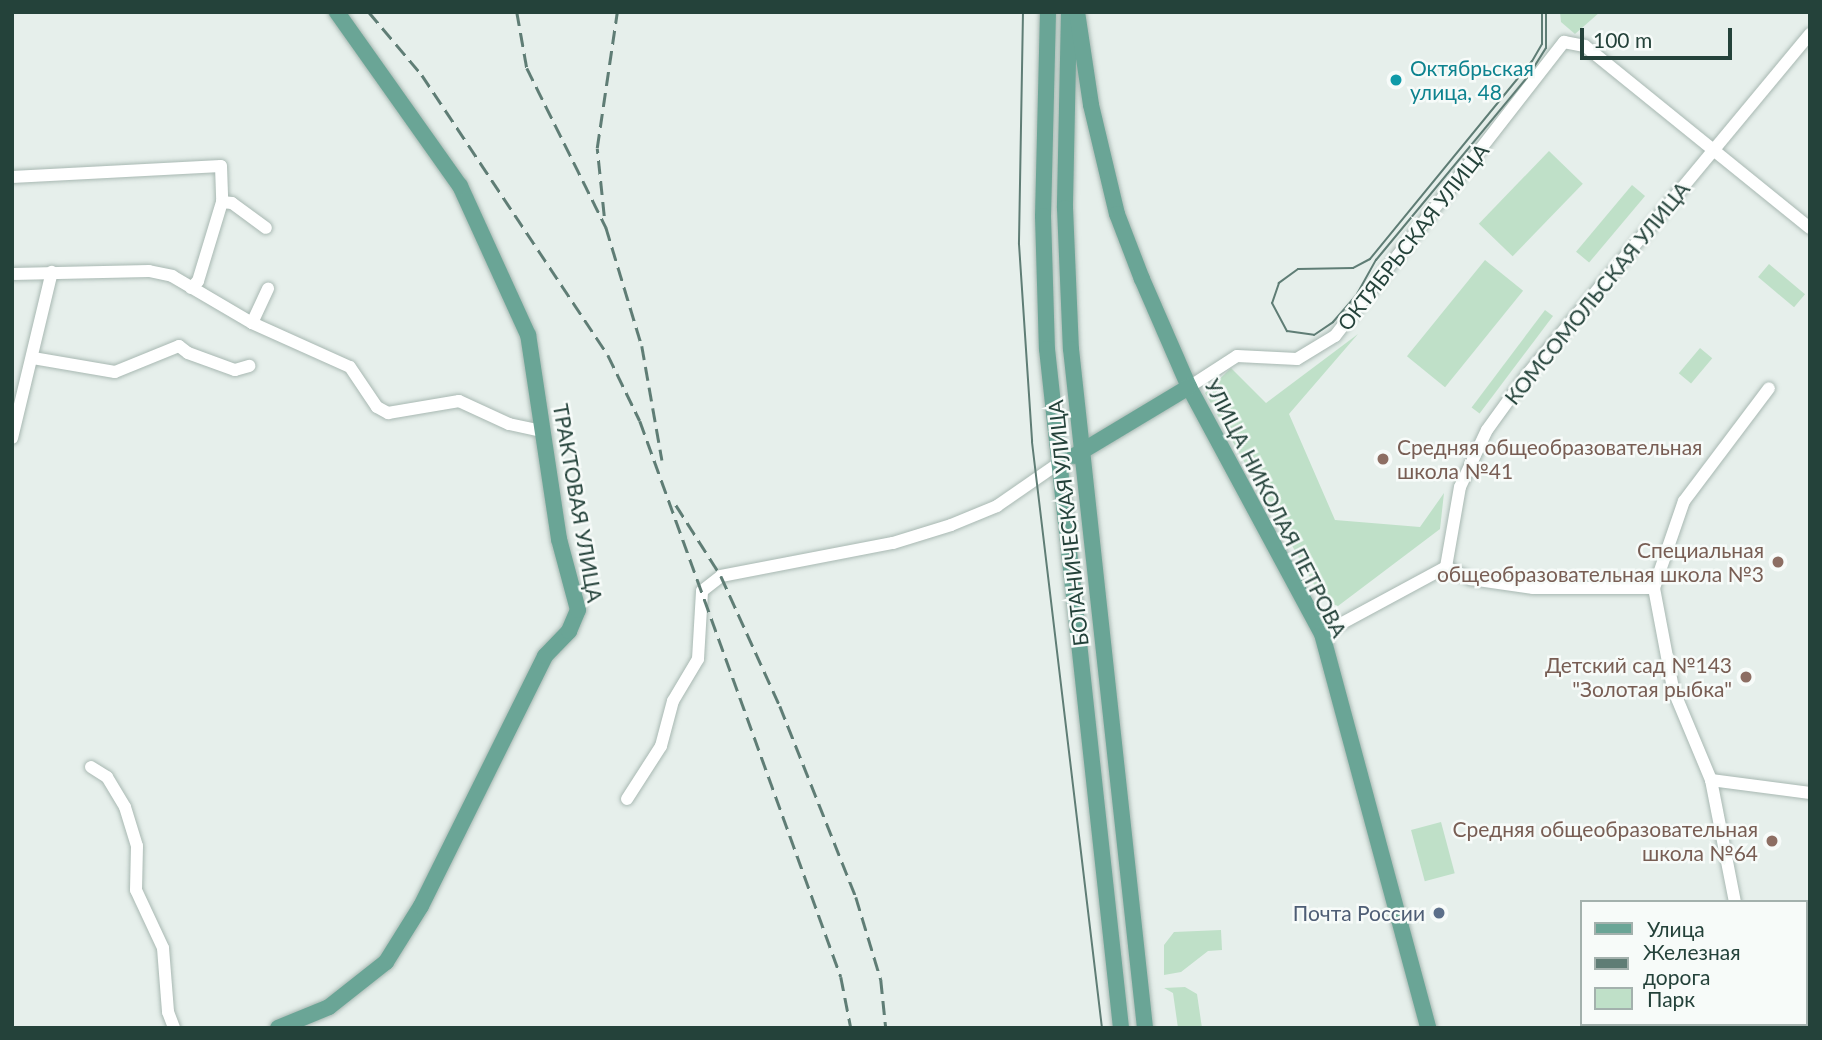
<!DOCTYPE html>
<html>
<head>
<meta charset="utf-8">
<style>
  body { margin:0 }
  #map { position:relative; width:1822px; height:1040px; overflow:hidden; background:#e6efeb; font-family:Lato,sans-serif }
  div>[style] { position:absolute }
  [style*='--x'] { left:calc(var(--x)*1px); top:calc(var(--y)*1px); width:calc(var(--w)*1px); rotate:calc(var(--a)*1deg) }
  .green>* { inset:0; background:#bfe0c8; transform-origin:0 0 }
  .roads { filter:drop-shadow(0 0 2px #a8b8b2) drop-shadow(0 0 2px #a8b8b2) }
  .minor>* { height:12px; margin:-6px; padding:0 6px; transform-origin:6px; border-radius:6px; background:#fff }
  .major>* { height:16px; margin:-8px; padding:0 8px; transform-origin:8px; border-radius:8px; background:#6aa596 }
  .tram>* { height:2px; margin:-1px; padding:0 1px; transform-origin:1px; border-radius:1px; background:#5f7d75 }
  .rail>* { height:2.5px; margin-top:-1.25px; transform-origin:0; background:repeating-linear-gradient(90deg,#5f7d75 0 14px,transparent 0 21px) }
  .dots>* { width:19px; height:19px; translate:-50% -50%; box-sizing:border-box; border:4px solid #f7fbf9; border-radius:50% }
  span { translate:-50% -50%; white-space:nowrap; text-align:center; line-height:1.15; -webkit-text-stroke:5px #f7fbf9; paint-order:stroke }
  .culture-label { font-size:21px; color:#0d838f }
  .left { translate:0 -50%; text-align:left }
  .street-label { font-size:21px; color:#24423a }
  .education-label { font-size:21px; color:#785e54 }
  .right { translate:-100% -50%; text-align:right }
  .service-label { font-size:21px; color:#4e5e75 }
  .frame { position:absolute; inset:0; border:14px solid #24423a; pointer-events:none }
  .legend { position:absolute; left:1580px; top:900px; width:228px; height:126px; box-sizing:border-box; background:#f7fbf9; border:2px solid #a3b1ad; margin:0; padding:9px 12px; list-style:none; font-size:21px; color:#24423a }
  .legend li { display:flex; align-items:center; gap:14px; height:35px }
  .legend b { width:35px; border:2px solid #a3b1ad }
  .scale { position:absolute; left:1580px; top:28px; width:152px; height:32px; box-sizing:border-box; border:4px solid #24423a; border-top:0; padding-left:9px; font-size:21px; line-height:24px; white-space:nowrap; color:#24423a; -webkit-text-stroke:5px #f7fbf9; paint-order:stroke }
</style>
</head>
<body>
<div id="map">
  <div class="green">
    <div style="clip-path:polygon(1560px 12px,1600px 12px,1575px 34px,1561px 22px)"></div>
    <div style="left:1549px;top:151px;width:47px;height:101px;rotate:44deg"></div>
    <div style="left:1632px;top:185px;width:17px;height:87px;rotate:40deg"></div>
    <div style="left:1485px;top:260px;width:49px;height:124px;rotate:39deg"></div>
    <div style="left:1769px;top:264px;width:47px;height:17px;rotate:40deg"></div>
    <div style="left:1545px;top:310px;width:10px;height:122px;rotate:37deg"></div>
    <div style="clip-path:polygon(1358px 334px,1289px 414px,1335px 520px,1420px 527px,1444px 493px,1440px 529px,1338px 606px,1323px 600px,1205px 393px,1231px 368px,1266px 403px)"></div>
    <div style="left:1700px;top:348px;width:16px;height:33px;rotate:40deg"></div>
    <div style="left:1441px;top:822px;width:53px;height:31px;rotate:75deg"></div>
    <div style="clip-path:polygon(1221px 930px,1222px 950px,1208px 951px,1181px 972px,1164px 975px,1164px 945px,1174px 932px)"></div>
    <div style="clip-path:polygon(1185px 987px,1197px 994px,1202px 1028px,1178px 1028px,1173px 993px,1164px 988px)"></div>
  </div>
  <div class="roads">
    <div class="minor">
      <div style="--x:12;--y:177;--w:209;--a:-3"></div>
      <div style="--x:221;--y:166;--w:36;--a:88"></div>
      <div style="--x:222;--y:202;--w:83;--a:106.9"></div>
      <div style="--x:198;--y:281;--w:10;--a:135"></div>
      <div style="--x:222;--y:202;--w:10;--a:6"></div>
      <div style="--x:232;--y:203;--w:42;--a:36.3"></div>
      <div style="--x:12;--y:274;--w:137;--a:-1.3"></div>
      <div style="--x:149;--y:271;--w:24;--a:12"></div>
      <div style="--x:172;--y:276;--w:93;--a:30.4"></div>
      <div style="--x:252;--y:323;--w:107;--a:24.2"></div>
      <div style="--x:350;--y:367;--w:48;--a:56"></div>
      <div style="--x:377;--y:407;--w:13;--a:29"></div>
      <div style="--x:388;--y:413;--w:72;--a:-9.6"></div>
      <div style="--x:459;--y:401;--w:55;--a:24.7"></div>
      <div style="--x:509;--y:424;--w:34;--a:12"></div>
      <div style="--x:252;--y:323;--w:38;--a:-65"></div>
      <div style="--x:33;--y:358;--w:83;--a:9.7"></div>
      <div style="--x:115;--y:372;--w:69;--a:-22.1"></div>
      <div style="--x:179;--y:346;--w:11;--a:38"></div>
      <div style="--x:188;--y:353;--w:50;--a:19.9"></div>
      <div style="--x:235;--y:370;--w:15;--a:-16"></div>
      <div style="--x:1189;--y:387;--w:57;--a:-32.9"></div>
      <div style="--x:1237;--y:356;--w:60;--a:2.9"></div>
      <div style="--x:1297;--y:359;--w:44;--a:-31.2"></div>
      <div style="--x:1335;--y:336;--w:373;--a:-52.1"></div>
      <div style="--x:1564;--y:42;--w:21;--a:11"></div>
      <div style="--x:1585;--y:46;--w:289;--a:39"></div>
      <div style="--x:12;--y:438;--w:171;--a:-76.5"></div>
      <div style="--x:1446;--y:567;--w:28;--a:26"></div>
      <div style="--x:1471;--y:579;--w:63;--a:8.3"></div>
      <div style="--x:1533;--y:588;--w:121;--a:0"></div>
      <div style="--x:1654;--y:588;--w:103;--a:79.3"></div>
      <div style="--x:1673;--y:689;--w:99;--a:67.3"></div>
      <div style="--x:1711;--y:780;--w:100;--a:7.5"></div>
      <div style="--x:1654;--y:588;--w:92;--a:-71"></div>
      <div style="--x:1684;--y:501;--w:141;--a:-53"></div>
      <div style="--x:1322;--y:634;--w:141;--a:-28.4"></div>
      <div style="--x:1446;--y:567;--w:81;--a:-80.1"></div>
      <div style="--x:1460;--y:487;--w:63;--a:-64.7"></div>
      <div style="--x:1487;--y:430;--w:67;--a:-54.2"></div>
      <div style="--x:1526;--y:376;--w:445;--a:-50.3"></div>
      <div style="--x:91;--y:767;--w:19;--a:32"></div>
      <div style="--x:107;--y:777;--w:35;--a:59"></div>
      <div style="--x:125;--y:807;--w:41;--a:72.9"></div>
      <div style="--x:137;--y:846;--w:44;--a:91.3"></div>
      <div style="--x:136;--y:890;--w:64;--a:65"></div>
      <div style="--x:163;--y:948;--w:64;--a:85.5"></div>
      <div style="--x:168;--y:1012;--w:17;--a:69"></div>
      <div style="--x:1711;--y:780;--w:124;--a:78.9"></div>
      <div style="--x:627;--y:799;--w:63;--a:-57.3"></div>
      <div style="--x:661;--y:746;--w:47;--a:-75.1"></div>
      <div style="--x:673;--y:701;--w:49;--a:-59.2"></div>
      <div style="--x:698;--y:659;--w:68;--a:-86.6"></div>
      <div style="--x:702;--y:591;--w:24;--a:-38"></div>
      <div style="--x:721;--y:576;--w:175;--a:-10.9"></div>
      <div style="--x:893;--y:543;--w:61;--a:-17.2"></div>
      <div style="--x:951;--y:525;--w:50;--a:-22.4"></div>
      <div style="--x:997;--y:506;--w:75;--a:-34.7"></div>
      <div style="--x:1750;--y:1024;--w:4;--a:90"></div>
    </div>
    <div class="major">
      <div style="--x:1048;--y:12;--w:204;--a:91.4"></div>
      <div style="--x:1043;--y:216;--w:133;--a:88.3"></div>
      <div style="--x:1047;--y:349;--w:683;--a:83.78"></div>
      <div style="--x:1069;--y:12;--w:196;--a:91.2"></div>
      <div style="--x:1065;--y:208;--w:141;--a:87.6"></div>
      <div style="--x:1071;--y:349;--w:683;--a:83.78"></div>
      <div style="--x:1077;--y:12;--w:94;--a:81.4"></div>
      <div style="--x:1091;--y:105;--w:112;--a:76.6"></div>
      <div style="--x:1117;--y:214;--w:70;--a:69"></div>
      <div style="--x:1142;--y:279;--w:118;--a:66.5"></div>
      <div style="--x:1189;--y:387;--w:281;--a:61.7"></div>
      <div style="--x:1322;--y:634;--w:408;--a:74.9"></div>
      <div style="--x:1074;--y:456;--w:134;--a:-31"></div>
      <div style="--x:278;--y:1028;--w:55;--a:-22.4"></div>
      <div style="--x:329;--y:1007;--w:73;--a:-38.3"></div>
      <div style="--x:386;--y:962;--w:66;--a:-58"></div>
      <div style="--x:421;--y:906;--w:279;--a:-63.6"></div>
      <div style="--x:545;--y:656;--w:35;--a:-46"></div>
      <div style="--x:569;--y:631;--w:23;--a:-67"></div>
      <div style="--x:578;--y:610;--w:73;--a:-105"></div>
      <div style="--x:559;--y:539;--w:206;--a:-98.6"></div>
      <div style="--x:528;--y:335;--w:164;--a:-114.5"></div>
      <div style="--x:460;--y:186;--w:213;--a:-125.3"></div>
    </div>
  </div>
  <div class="tram">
    <div style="--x:1023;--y:12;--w:232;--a:91"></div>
    <div style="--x:1019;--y:244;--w:198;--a:86.2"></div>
    <div style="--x:1032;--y:442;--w:590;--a:83.19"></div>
    <div style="--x:1542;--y:12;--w:32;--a:90"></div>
    <div style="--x:1542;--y:44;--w:20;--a:120"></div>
    <div style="--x:1532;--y:61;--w:256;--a:129.3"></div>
    <div style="--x:1370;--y:259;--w:19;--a:152"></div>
    <div style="--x:1353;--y:268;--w:55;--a:179"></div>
    <div style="--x:1298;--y:269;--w:24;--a:144"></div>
    <div style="--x:1279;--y:283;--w:21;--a:109"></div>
    <div style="--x:1272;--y:303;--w:32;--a:62"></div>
    <div style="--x:1287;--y:331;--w:27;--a:8"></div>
    <div style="--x:1314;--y:335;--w:23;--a:-34"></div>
    <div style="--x:1333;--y:322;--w:37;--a:-49"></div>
    <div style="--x:1357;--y:294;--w:39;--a:-61"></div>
    <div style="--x:1376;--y:260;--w:240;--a:-50.4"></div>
    <div style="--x:1529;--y:75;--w:32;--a:-58"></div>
    <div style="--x:1546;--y:48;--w:36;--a:-90"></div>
  </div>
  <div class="rail">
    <div style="--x:369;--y:12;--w:82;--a:49.9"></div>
    <div style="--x:422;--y:75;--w:336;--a:56.4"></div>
    <div style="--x:608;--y:355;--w:73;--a:64.1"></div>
    <div style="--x:640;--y:421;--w:591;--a:70.12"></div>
    <div style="--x:841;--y:977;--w:52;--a:78.9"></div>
    <div style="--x:517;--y:12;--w:57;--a:79.9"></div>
    <div style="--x:527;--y:68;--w:178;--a:63.6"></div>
    <div style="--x:606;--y:227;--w:124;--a:73.2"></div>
    <div style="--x:642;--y:346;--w:116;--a:80"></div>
    <div style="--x:604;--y:216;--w:68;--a:-95.9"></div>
    <div style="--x:597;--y:148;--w:137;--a:-81.6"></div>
    <div style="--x:676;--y:505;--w:84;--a:57.6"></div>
    <div style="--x:721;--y:576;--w:143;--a:65.6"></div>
    <div style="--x:780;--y:706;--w:206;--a:68.3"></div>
    <div style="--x:856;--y:897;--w:87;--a:73.2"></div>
    <div style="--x:881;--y:980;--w:48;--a:84.1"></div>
  </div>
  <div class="dots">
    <div style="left:1396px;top:80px;background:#0f9aa8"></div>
    <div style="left:1383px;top:459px;background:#8d6e63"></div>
    <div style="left:1778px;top:562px;background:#8d6e63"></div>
    <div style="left:1746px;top:677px;background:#8d6e63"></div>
    <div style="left:1772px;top:841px;background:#8d6e63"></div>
    <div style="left:1439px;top:913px;background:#5c6f8a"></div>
  </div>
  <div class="culture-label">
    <span class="left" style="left:1410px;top:80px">Октябрьская<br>улица, 48</span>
  </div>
  <div class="street-label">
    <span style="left:1413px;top:237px;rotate:-52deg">ОКТЯБРЬСКАЯ УЛИЦА</span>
    <span style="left:1597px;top:293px;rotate:-51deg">КОМСОМОЛЬСКАЯ УЛИЦА</span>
    <span style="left:578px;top:503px;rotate:80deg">ТРАКТОВАЯ УЛИЦА</span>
    <span style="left:1276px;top:508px;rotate:63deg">УЛИЦА НИКОЛАЯ ПЕТРОВА</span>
    <span style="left:1068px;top:523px;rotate:-96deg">БОТАНИЧЕСКАЯ УЛИЦА</span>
  </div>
  <div class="education-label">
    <span class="left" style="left:1397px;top:459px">Средняя общеобразовательная<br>школа №41</span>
    <span class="right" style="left:1764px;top:562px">Специальная<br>общеобразовательная школа №3</span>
    <span class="right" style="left:1732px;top:677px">Детский сад №143<br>"Золотая рыбка"</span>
    <span class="right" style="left:1758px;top:841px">Средняя общеобразовательная<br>школа №64</span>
  </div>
  <div class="service-label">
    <span class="right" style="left:1425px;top:913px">Почта России</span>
  </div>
  <div class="frame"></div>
  <ul class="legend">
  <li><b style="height:9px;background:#6aa596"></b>Улица</li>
  <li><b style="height:9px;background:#5f7d75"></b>Железная дорога</li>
  <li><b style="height:19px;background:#bfe0c8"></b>Парк</li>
  </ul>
  <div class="scale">100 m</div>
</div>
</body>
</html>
